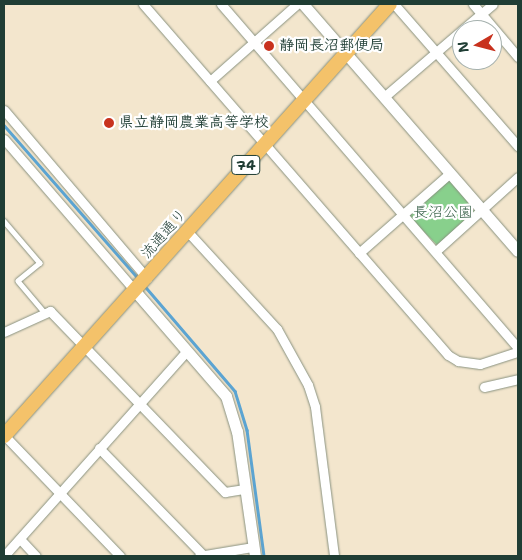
<!DOCTYPE html>
<html>
<head>
<meta charset="utf-8">
<style>
  body { margin:0 }
  #map { position:relative; width:522px; height:560px; overflow:hidden; background:#f3e6cd; font-family:"Shantell Sans","Klee One",sans-serif }
  div>[style] { position:absolute }
  [style*='--x'] { left:calc(var(--x)*1px); top:calc(var(--y)*1px); width:calc(var(--w)*1px); rotate:calc(var(--a)*1deg) }
  .green>* { inset:0; background:#88d08c }
  .stream>* { height:2.5px; margin:-1.25px; padding:0 1.25px; transform-origin:1.25px; border-radius:1.25px; background:#5ba4d2 }
  .roads { filter:drop-shadow(0 0 1px #899280) drop-shadow(0 0 1px #899280) }
  .service>* { height:4.5px; margin:-2.25px; padding:0 2.25px; transform-origin:2.25px; border-radius:2.25px; background:#fff }
  .minor>* { height:9px; margin:-4.5px; padding:0 4.5px; transform-origin:4.5px; border-radius:4.5px; background:#fff }
  .tertiary>* { height:11px; margin:-5.5px; padding:0 5.5px; transform-origin:5.5px; border-radius:5.5px; background:#fff }
  .primary>* { height:14px; margin:-7px; padding:0 7px; transform-origin:7px; border-radius:7px; background:#f4c26a }
  .dots>* { width:14px; height:14px; translate:-50% -50%; box-sizing:border-box; border:2px solid #fff; border-radius:50% }
  span { translate:-50% -50%; white-space:nowrap; text-align:center; line-height:1.15; -webkit-text-stroke:4.5px #fff; paint-order:stroke }
  .shield-label span { padding:1px 4px; background:#fff; border:1px solid; border-radius:4px; -webkit-text-stroke-width:0 }
  .shield-label { font-size:14px; color:#1f3d34; font-weight:700 }
  .poi-label { font-size:15px; color:#1f3d34; font-weight:700 }
  .left { translate:0 -50%; text-align:left }
  .park-label { font-size:15px; color:#39624a }
  .street-label { font-size:15px; color:#1f3d34 }
  .frame { position:absolute; inset:0; border:5px solid #1f3d34; pointer-events:none }
  .north { position:absolute; left:452px; top:20px; width:50px; height:50px; box-sizing:border-box; background:#fff; border:1px solid #a5b1ae; border-radius:50%; rotate:262deg; font-size:14px; font-weight:700; line-height:20px; text-align:center; color:#1f3d34 }
  .north::after { content:''; display:block; margin:auto; width:18px; height:22px; background:#c8321e; clip-path:polygon(50% 0,100% 100%,50% 72%,0 100%) }
</style>
</head>
<body>
<div id="map">
  <div class="green">
    <div style="clip-path:polygon(448px 180px,452px 181px,475px 212px,437px 245px,410px 218px,410px 213px)"></div>
  </div>
  <div class="stream">
    <div style="--x:4;--y:125;--w:205;--a:48.8"></div>
    <div style="--x:144;--y:285;--w:140;--a:49.4"></div>
    <div style="--x:235;--y:391;--w:41;--a:72.9"></div>
    <div style="--x:247;--y:430;--w:127;--a:82.3"></div>
  </div>
  <div class="roads">
    <div class="service">
      <div style="--x:4;--y:221;--w:55;--a:49.4"></div>
      <div style="--x:40;--y:263;--w:28;--a:141"></div>
      <div style="--x:18;--y:281;--w:42;--a:49.8"></div>
    </div>
    <div class="minor">
      <div style="--x:143;--y:4;--w:465;--a:49"></div>
      <div style="--x:448;--y:355;--w:12;--a:31"></div>
      <div style="--x:458;--y:361;--w:22;--a:8"></div>
      <div style="--x:480;--y:364;--w:40;--a:-18"></div>
      <div style="--x:221;--y:4;--w:454;--a:49.2"></div>
      <div style="--x:394;--y:4;--w:189;--a:48.9"></div>
      <div style="--x:473;--y:4;--w:70;--a:49.7"></div>
      <div style="--x:462;--y:30;--w:40;--a:-40"></div>
      <div style="--x:210;--y:81;--w:116;--a:-41.5"></div>
      <div style="--x:384;--y:97;--w:103;--a:-40.7"></div>
      <div style="--x:4;--y:110;--w:221;--a:49.6"></div>
      <div style="--x:4;--y:139;--w:201;--a:49.2"></div>
      <div style="--x:188;--y:232;--w:132;--a:47.5"></div>
      <div style="--x:277;--y:329;--w:64;--a:61"></div>
      <div style="--x:308;--y:385;--w:23;--a:72"></div>
      <div style="--x:315;--y:407;--w:150;--a:82.7"></div>
      <div style="--x:436;--y:251;--w:110;--a:-42.1"></div>
      <div style="--x:359;--y:253;--w:121;--a:-41.3"></div>
      <div style="--x:4;--y:332;--w:51;--a:-24.5"></div>
      <div style="--x:50;--y:311;--w:252;--a:46"></div>
      <div style="--x:225;--y:492;--w:20;--a:-9"></div>
      <div style="--x:484;--y:387;--w:35;--a:-13"></div>
      <div style="--x:4;--y:435;--w:168;--a:46.2"></div>
      <div style="--x:99;--y:448;--w:148;--a:45.8"></div>
      <div style="--x:20;--y:539;--w:23;--a:47"></div>
      <div style="--x:4;--y:556;--w:273;--a:-48.3"></div>
      <div style="--x:199;--y:556;--w:55;--a:-9.5"></div>
    </div>
    <div class="tertiary">
      <div style="--x:303;--y:4;--w:327;--a:49"></div>
      <div style="--x:135;--y:291;--w:139;--a:49.1"></div>
      <div style="--x:226;--y:396;--w:37;--a:73"></div>
      <div style="--x:237;--y:431;--w:126;--a:81.8"></div>
    </div>
    <div class="primary">
      <div style="--x:4;--y:436;--w:579;--a:-48.22"></div>
    </div>
  </div>
  <div class="dots">
    <div style="left:269px;top:46px;background:#c8321e"></div>
    <div style="left:109px;top:123px;background:#c8321e"></div>
  </div>
  <div class="shield-label">
    <span style="left:246px;top:165px">74</span>
  </div>
  <div class="poi-label">
    <span class="left" style="left:279px;top:46px">静岡長沼郵便局</span>
    <span class="left" style="left:119px;top:123px">県立静岡農業高等学校</span>
  </div>
  <div class="park-label">
    <span style="left:443px;top:213px">長沼公園</span>
  </div>
  <div class="street-label">
    <span style="left:164px;top:234px;rotate:-49deg">流通通り</span>
  </div>
  <div class="frame"></div>
  <div class="north">N</div>
</div>
</body>
</html>
